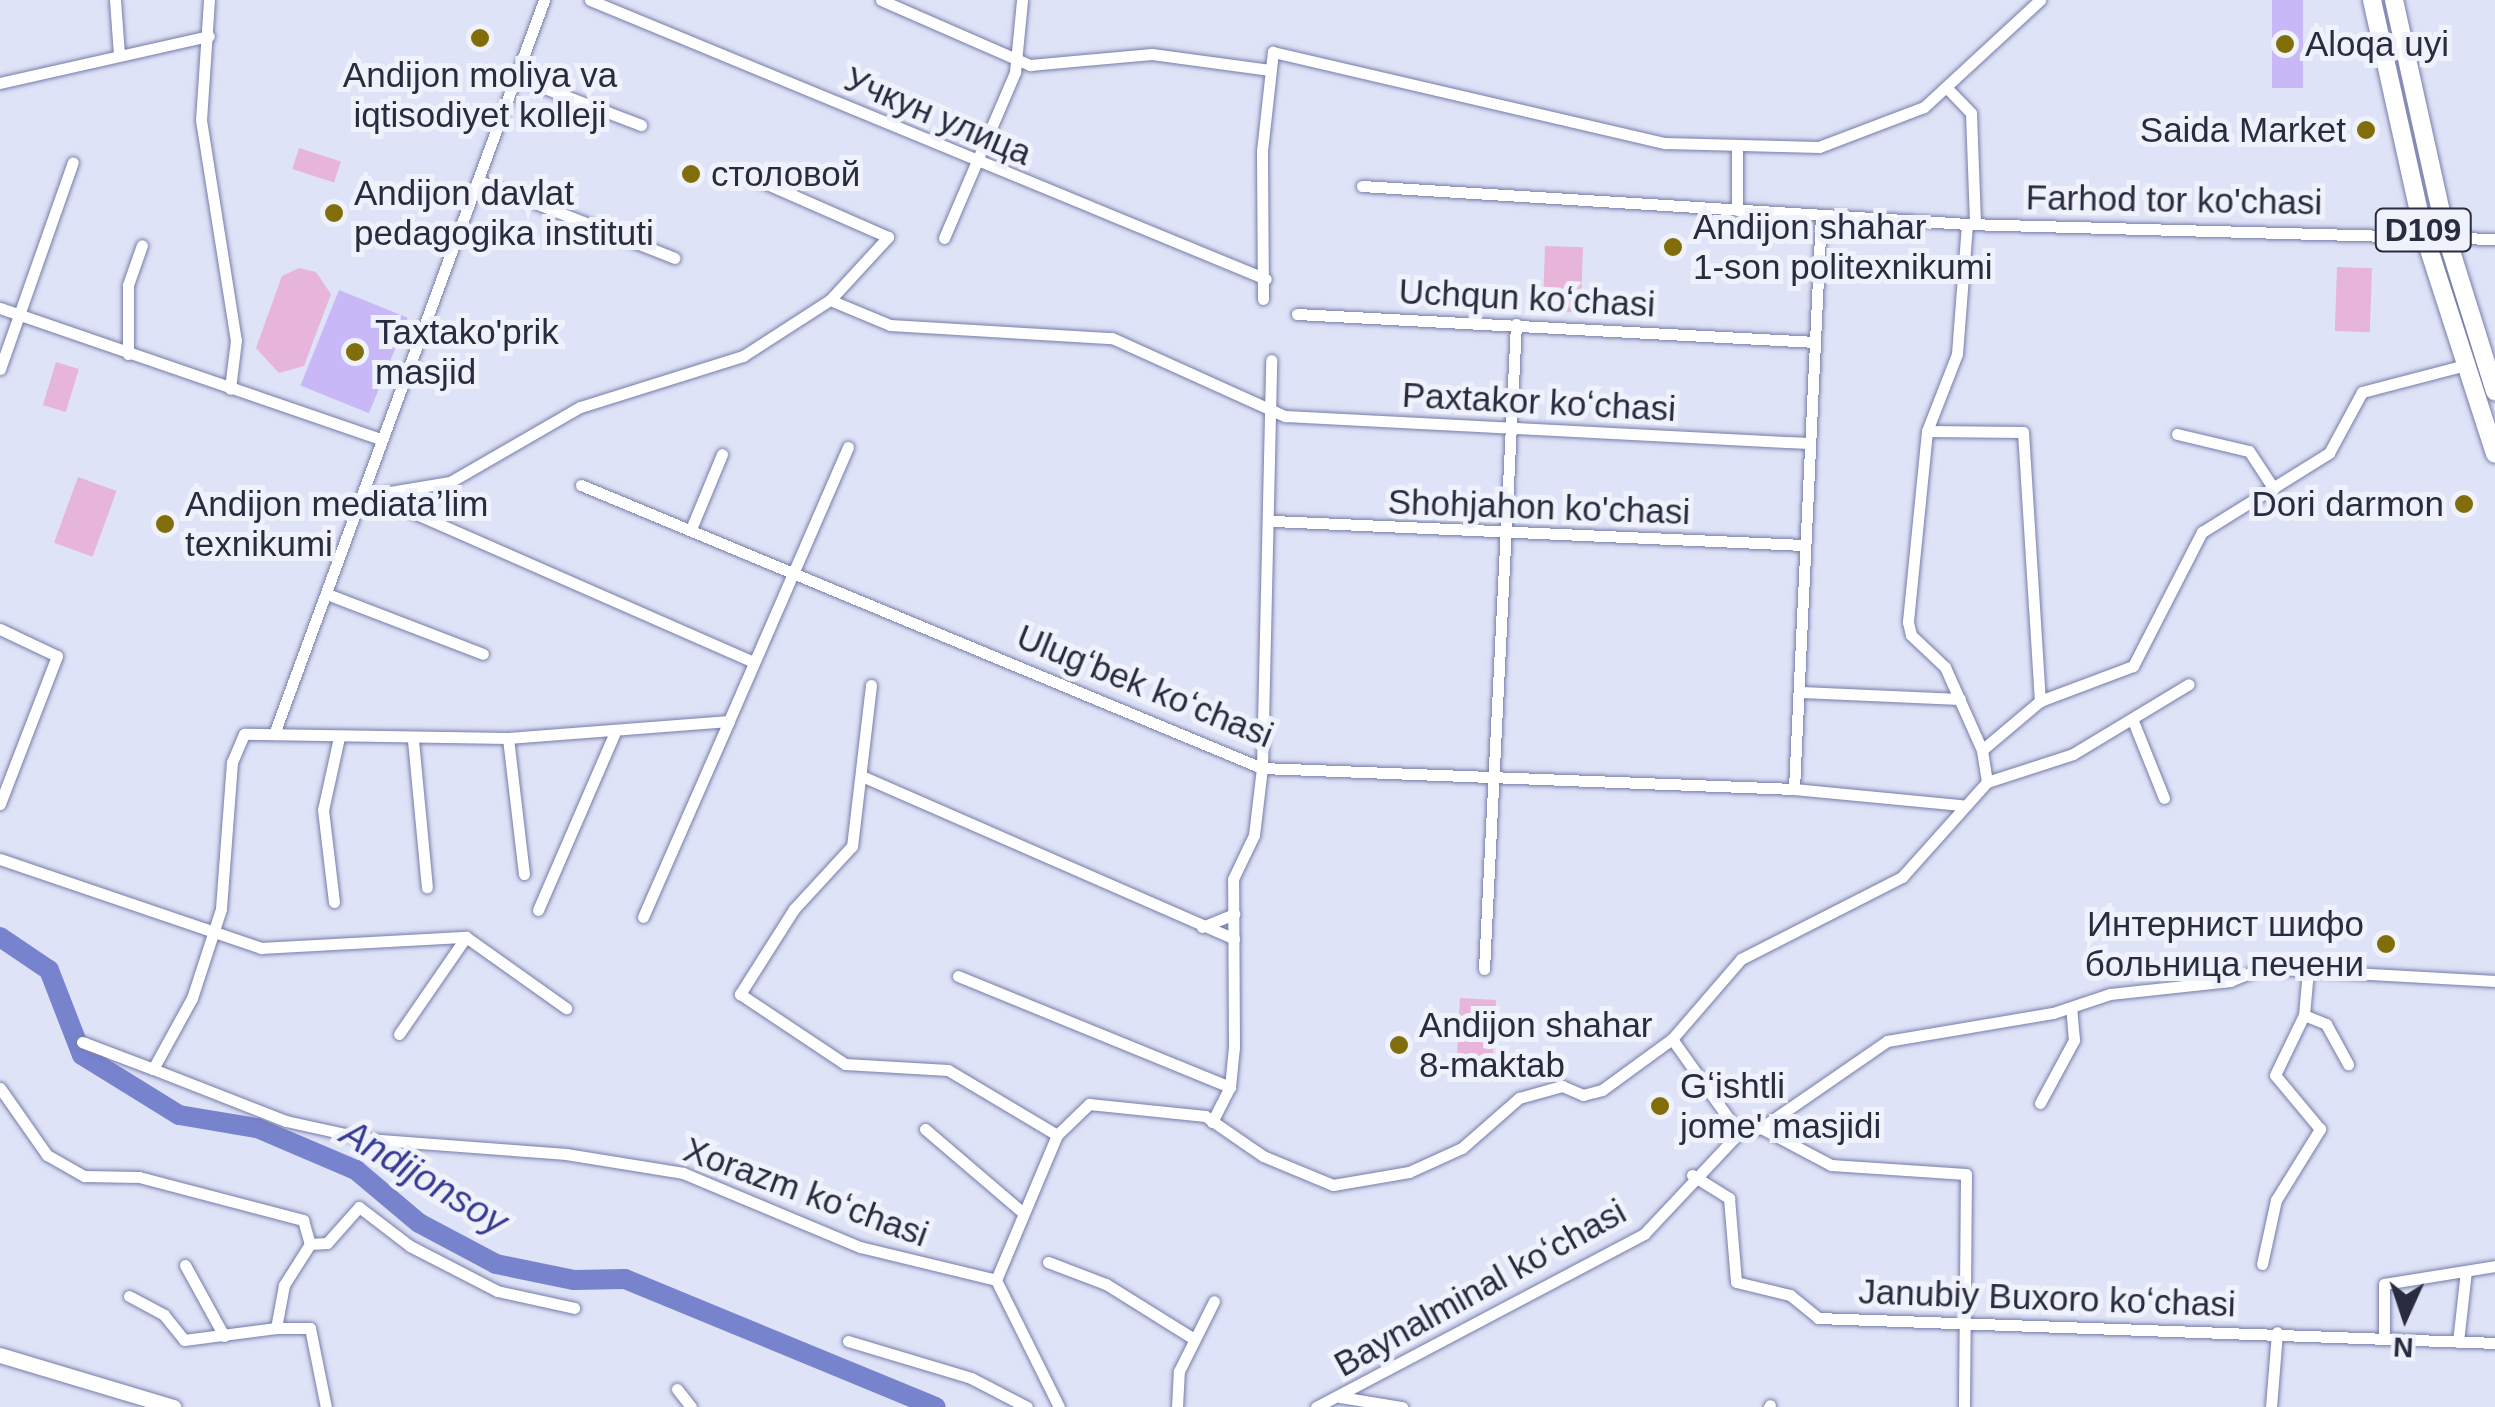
<!DOCTYPE html>
<html>
<head>
<meta charset="utf-8">
<style>
  body { margin:0 }
  #map { position:relative; width:2495px; height:1407px; overflow:hidden; background:#dfe3f7; font-family:Arial,sans-serif }
  div>[style] { position:absolute }
  [style*='--x'] { left:calc(var(--x)*1px); top:calc(var(--y)*1px); width:calc(var(--w)*1px); rotate:calc(var(--a)*1deg) }
  .green>* { inset:0; background:#e7b5d9; transform-origin:0 0 }
  .river>* { height:20px; margin:-10px; padding:0 10px; transform-origin:10px; border-radius:10px; background:#7883ce }
  .building>* { inset:0; background:#c9b8f8; transform-origin:0 0 }
  .roads { filter:drop-shadow(0 0 2px #757da8) drop-shadow(0 0 2px #757da8) }
  .minor>* { height:11px; margin:-5.5px; padding:0 5.5px; transform-origin:5.5px; border-radius:5.5px; background:#fff }
  .secondary>* { height:15px; margin:-7.5px; padding:0 7.5px; transform-origin:7.5px; border-radius:7.5px; background:#fff }
  .primary>* { height:18px; margin:-9px; padding:0 9px; transform-origin:9px; border-radius:9px; background:#fff }
  .dots>* { width:28px; height:28px; translate:-50% -50%; box-sizing:border-box; border:5px solid #eff1fb; border-radius:50% }
  span { translate:-50% -50%; white-space:nowrap; text-align:center; line-height:1.15; -webkit-text-stroke:10px #eff1fb; paint-order:stroke }
  .shield-label span { padding:2px 8px; background:#eff1fb; border:2px solid; border-radius:8px; -webkit-text-stroke-width:0 }
  .shield-label { font-size:32px; color:#282c3e; font-weight:700 }
  .poi-label { font-size:35px; color:#282c3e }
  .left { translate:0 -50%; text-align:left }
  .right { translate:-100% -50%; text-align:right }
  .street-label { font-size:35px; color:#282c3e }
  .water-label { font-size:38px; color:#373a92; font-style:italic }
  .north { position:absolute; left:2355px; top:1267px; width:100px; height:100px; -webkit-text-stroke:8px #eff1fb; paint-order:stroke; rotate:183deg; font-size:28px; font-weight:700; line-height:40px; text-align:center; color:#282c3e }
  .north::after { content:''; display:block; margin:auto; width:35px; height:45px; background:#282c3e; clip-path:polygon(50% 0,100% 100%,50% 72%,0 100%) }
</style>
</head>
<body>
<div id="map">
  <div class="green">
    <div style="left:299px;top:148px;width:44px;height:22px;rotate:18deg"></div>
    <div style="left:1545px;top:246px;width:38px;height:65px;rotate:2deg"></div>
    <div style="left:2337px;top:267px;width:35px;height:64px;rotate:2deg"></div>
    <div style="clip-path:polygon(299px 268px,316px 272px,331px 294px,304px 366px,279px 373px,256px 348px,282px 276px)"></div>
    <div style="left:56px;top:362px;width:24px;height:45px;rotate:17deg"></div>
    <div style="left:78px;top:477px;width:41px;height:70px;rotate:20deg"></div>
    <div style="left:1460px;top:998px;width:36px;height:66px;rotate:3deg"></div>
  </div>
  <div class="river">
    <div style="--x:0;--y:937;--w:59;--a:34"></div>
    <div style="--x:49;--y:970;--w:91;--a:68.8"></div>
    <div style="--x:82;--y:1055;--w:114;--a:31.7"></div>
    <div style="--x:179;--y:1115;--w:79;--a:9.5"></div>
    <div style="--x:257;--y:1128;--w:108;--a:23"></div>
    <div style="--x:356;--y:1170;--w:82;--a:40.1"></div>
    <div style="--x:419;--y:1223;--w:87;--a:28"></div>
    <div style="--x:496;--y:1264;--w:80;--a:11.6"></div>
    <div style="--x:574;--y:1280;--w:51;--a:-1.1"></div>
    <div style="--x:625;--y:1279;--w:336;--a:22.4"></div>
  </div>
  <div class="building">
    <div style="left:2272px;top:0;width:31px;height:88px"></div>
    <div style="left:339px;top:290px;width:74px;height:103px;rotate:22deg"></div>
  </div>
  <div class="roads">
    <div class="minor">
      <div style="--x:115;--y:0;--w:54;--a:85.8"></div>
      <div style="--x:209;--y:0;--w:120;--a:93.8"></div>
      <div style="--x:201;--y:120;--w:223;--a:81"></div>
      <div style="--x:236;--y:340;--w:49;--a:97"></div>
      <div style="--x:590;--y:0;--w:731;--a:22.43"></div>
      <div style="--x:881;--y:0;--w:163;--a:23.6"></div>
      <div style="--x:1030;--y:65;--w:122;--a:-5.2"></div>
      <div style="--x:1152;--y:54;--w:119;--a:7.7"></div>
      <div style="--x:516;--y:77;--w:134;--a:21"></div>
      <div style="--x:0;--y:83;--w:214;--a:-12.7"></div>
      <div style="--x:1946;--y:87;--w:36;--a:46"></div>
      <div style="--x:1971;--y:113;--w:111;--a:87.9"></div>
      <div style="--x:1737;--y:146;--w:64;--a:90"></div>
      <div style="--x:479;--y:181;--w:210;--a:21.5"></div>
      <div style="--x:1362;--y:186;--w:606;--a:3.59"></div>
      <div style="--x:1967;--y:224;--w:528;--a:1.63"></div>
      <div style="--x:1967;--y:224;--w:130;--a:94.4"></div>
      <div style="--x:1957;--y:354;--w:83;--a:111.3"></div>
      <div style="--x:1927;--y:431;--w:192;--a:95.7"></div>
      <div style="--x:1908;--y:622;--w:13;--a:77"></div>
      <div style="--x:1911;--y:635;--w:47;--a:43.3"></div>
      <div style="--x:1945;--y:667;--w:91;--a:66"></div>
      <div style="--x:944;--y:238;--w:181;--a:-66.8"></div>
      <div style="--x:1015;--y:72;--w:72;--a:-84.4"></div>
      <div style="--x:1263;--y:299;--w:148;--a:-90.4"></div>
      <div style="--x:1262;--y:151;--w:100;--a:-83.7"></div>
      <div style="--x:1273;--y:52;--w:402;--a:13.1"></div>
      <div style="--x:1665;--y:143;--w:154;--a:1.5"></div>
      <div style="--x:1819;--y:147;--w:112;--a:-20.9"></div>
      <div style="--x:1924;--y:107;--w:158;--a:-42.7"></div>
      <div style="--x:830;--y:300;--w:65;--a:22.6"></div>
      <div style="--x:890;--y:325;--w:222;--a:3.4"></div>
      <div style="--x:1112;--y:338;--w:190;--a:24.3"></div>
      <div style="--x:1285;--y:416;--w:524;--a:2.96"></div>
      <div style="--x:0;--y:308;--w:400;--a:19"></div>
      <div style="--x:1297;--y:314;--w:519;--a:3.09"></div>
      <div style="--x:128;--y:354;--w:69;--a:-90"></div>
      <div style="--x:128;--y:285;--w:42;--a:-70.7"></div>
      <div style="--x:0;--y:369;--w:219;--a:-70.6"></div>
      <div style="--x:1927;--y:431;--w:96;--a:0.6"></div>
      <div style="--x:2023;--y:432;--w:270;--a:86.4"></div>
      <div style="--x:2177;--y:434;--w:74;--a:13.3"></div>
      <div style="--x:2249;--y:451;--w:45;--a:56.7"></div>
      <div style="--x:848;--y:447;--w:299;--a:113.5"></div>
      <div style="--x:729;--y:721;--w:222;--a:175.6"></div>
      <div style="--x:508;--y:738;--w:264;--a:-179.1"></div>
      <div style="--x:244;--y:734;--w:30;--a:113"></div>
      <div style="--x:232;--y:762;--w:147;--a:94.3"></div>
      <div style="--x:221;--y:909;--w:94;--a:108"></div>
      <div style="--x:192;--y:998;--w:81;--a:118.8"></div>
      <div style="--x:153;--y:1069;--w:143;--a:21.4"></div>
      <div style="--x:286;--y:1121;--w:83;--a:12.5"></div>
      <div style="--x:367;--y:1139;--w:200;--a:4.3"></div>
      <div style="--x:566;--y:1154;--w:119;--a:9.2"></div>
      <div style="--x:683;--y:1173;--w:192;--a:22.7"></div>
      <div style="--x:860;--y:1247;--w:140;--a:13.6"></div>
      <div style="--x:581;--y:485;--w:737;--a:22.57"></div>
      <div style="--x:1262;--y:768;--w:532;--a:2.26"></div>
      <div style="--x:1794;--y:789;--w:168;--a:5.5"></div>
      <div style="--x:372;--y:495;--w:79;--a:-9.5"></div>
      <div style="--x:450;--y:482;--w:150;--a:-30"></div>
      <div style="--x:580;--y:407;--w:171;--a:-17.4"></div>
      <div style="--x:743;--y:356;--w:103;--a:-32.8"></div>
      <div style="--x:830;--y:300;--w:86;--a:-47.4"></div>
      <div style="--x:888;--y:237;--w:144;--a:-156.3"></div>
      <div style="--x:373;--y:495;--w:415;--a:23.7"></div>
      <div style="--x:1273;--y:521;--w:531;--a:2.59"></div>
      <div style="--x:691;--y:529;--w:81;--a:-67.5"></div>
      <div style="--x:327;--y:594;--w:167;--a:21"></div>
      <div style="--x:0;--y:629;--w:63;--a:25.3"></div>
      <div style="--x:57;--y:656;--w:159;--a:111.1"></div>
      <div style="--x:871;--y:685;--w:162;--a:96.7"></div>
      <div style="--x:852;--y:846;--w:86;--a:132.6"></div>
      <div style="--x:794;--y:909;--w:101;--a:122.4"></div>
      <div style="--x:740;--y:994;--w:126;--a:33.7"></div>
      <div style="--x:845;--y:1064;--w:103;--a:3.3"></div>
      <div style="--x:948;--y:1070;--w:127;--a:30.8"></div>
      <div style="--x:1801;--y:692;--w:159;--a:2.5"></div>
      <div style="--x:2133;--y:721;--w:83;--a:68.1"></div>
      <div style="--x:274;--y:734;--w:782;--a:-69.8"></div>
      <div style="--x:508;--y:738;--w:137;--a:83.3"></div>
      <div style="--x:413;--y:740;--w:148;--a:84.6"></div>
      <div style="--x:864;--y:777;--w:404;--a:23.6"></div>
      <div style="--x:1987;--y:782;--w:90;--a:-18"></div>
      <div style="--x:2073;--y:754;--w:135;--a:-31.1"></div>
      <div style="--x:1794;--y:789;--w:575;--a:-87.31"></div>
      <div style="--x:0;--y:859;--w:276;--a:18.8"></div>
      <div style="--x:261;--y:948;--w:205;--a:-3.1"></div>
      <div style="--x:466;--y:937;--w:123;--a:35.4"></div>
      <div style="--x:334;--y:902;--w:93;--a:-96.8"></div>
      <div style="--x:323;--y:810;--w:75;--a:-77.6"></div>
      <div style="--x:538;--y:910;--w:192;--a:-66.6"></div>
      <div style="--x:643;--y:917;--w:214;--a:-66.3"></div>
      <div style="--x:1202;--y:927;--w:35;--a:-22"></div>
      <div style="--x:1484;--y:969;--w:646;--a:-87.16"></div>
      <div style="--x:958;--y:976;--w:294;--a:22.2"></div>
      <div style="--x:2304;--y:1015;--w:24;--a:22"></div>
      <div style="--x:2326;--y:1024;--w:46;--a:61.2"></div>
      <div style="--x:399;--y:1034;--w:118;--a:-55.4"></div>
      <div style="--x:1672;--y:1039;--w:115;--a:54.5"></div>
      <div style="--x:82;--y:1042;--w:76;--a:20.8"></div>
      <div style="--x:0;--y:1088;--w:82;--a:55"></div>
      <div style="--x:47;--y:1155;--w:43;--a:29.6"></div>
      <div style="--x:84;--y:1176;--w:55;--a:1"></div>
      <div style="--x:139;--y:1177;--w:170;--a:14.7"></div>
      <div style="--x:303;--y:1220;--w:25;--a:74"></div>
      <div style="--x:310;--y:1244;--w:49;--a:122.4"></div>
      <div style="--x:284;--y:1285;--w:44;--a:100.5"></div>
      <div style="--x:276;--y:1328;--w:34;--a:0"></div>
      <div style="--x:310;--y:1328;--w:81;--a:78.6"></div>
      <div style="--x:2040;--y:1103;--w:72;--a:-61.6"></div>
      <div style="--x:2074;--y:1040;--w:32;--a:-95"></div>
      <div style="--x:1212;--y:1122;--w:39;--a:-63"></div>
      <div style="--x:1230;--y:1087;--w:40;--a:-84.3"></div>
      <div style="--x:1234;--y:1047;--w:168;--a:-90.3"></div>
      <div style="--x:1233;--y:879;--w:49;--a:-64.5"></div>
      <div style="--x:1254;--y:835;--w:67;--a:-83.2"></div>
      <div style="--x:1262;--y:768;--w:408;--a:-88.7"></div>
      <div style="--x:1761;--y:1128;--w:79;--a:27.9"></div>
      <div style="--x:1831;--y:1165;--w:135;--a:3.8"></div>
      <div style="--x:1966;--y:1174;--w:233;--a:90.5"></div>
      <div style="--x:925;--y:1129;--w:126;--a:40.5"></div>
      <div style="--x:1692;--y:1175;--w:44;--a:31.9"></div>
      <div style="--x:1729;--y:1198;--w:84;--a:85.2"></div>
      <div style="--x:1736;--y:1282;--w:56;--a:13.5"></div>
      <div style="--x:1790;--y:1295;--w:36;--a:39"></div>
      <div style="--x:1818;--y:1318;--w:677;--a:2.11"></div>
      <div style="--x:310;--y:1244;--w:17;--a:-3"></div>
      <div style="--x:327;--y:1243;--w:48;--a:-48.4"></div>
      <div style="--x:359;--y:1207;--w:64;--a:37.4"></div>
      <div style="--x:410;--y:1246;--w:98;--a:27.3"></div>
      <div style="--x:497;--y:1291;--w:79;--a:12.4"></div>
      <div style="--x:1048;--y:1262;--w:62;--a:20.8"></div>
      <div style="--x:1106;--y:1284;--w:104;--a:32"></div>
      <div style="--x:2262;--y:1264;--w:66;--a:-77.7"></div>
      <div style="--x:2276;--y:1200;--w:84;--a:-58.2"></div>
      <div style="--x:2320;--y:1129;--w:70;--a:-129.8"></div>
      <div style="--x:2275;--y:1075;--w:67;--a:-64.2"></div>
      <div style="--x:2304;--y:1015;--w:45;--a:-84.9"></div>
      <div style="--x:185;--y:1265;--w:81;--a:61.2"></div>
      <div style="--x:996;--y:1280;--w:157;--a:-67.2"></div>
      <div style="--x:1057;--y:1135;--w:45;--a:-44.1"></div>
      <div style="--x:1089;--y:1104;--w:117;--a:5.9"></div>
      <div style="--x:1205;--y:1116;--w:70;--a:34.6"></div>
      <div style="--x:1263;--y:1156;--w:76;--a:22.5"></div>
      <div style="--x:1333;--y:1185;--w:77;--a:-9.7"></div>
      <div style="--x:1409;--y:1172;--w:58;--a:-24.4"></div>
      <div style="--x:1462;--y:1148;--w:76;--a:-41.3"></div>
      <div style="--x:1519;--y:1098;--w:45;--a:-15.6"></div>
      <div style="--x:1562;--y:1086;--w:23;--a:23"></div>
      <div style="--x:1583;--y:1095;--w:20;--a:-15"></div>
      <div style="--x:1602;--y:1090;--w:87;--a:-36.1"></div>
      <div style="--x:1672;--y:1039;--w:106;--a:-49.2"></div>
      <div style="--x:1741;--y:959;--w:181;--a:-27"></div>
      <div style="--x:1902;--y:877;--w:127;--a:-48.2"></div>
      <div style="--x:1987;--y:782;--w:32;--a:-99"></div>
      <div style="--x:1982;--y:750;--w:76;--a:-40.2"></div>
      <div style="--x:2040;--y:701;--w:99;--a:-20.6"></div>
      <div style="--x:2133;--y:666;--w:151;--a:-62.8"></div>
      <div style="--x:2202;--y:532;--w:150;--a:-31.9"></div>
      <div style="--x:2329;--y:453;--w:69;--a:-61.6"></div>
      <div style="--x:2362;--y:392;--w:107;--a:-14.6"></div>
      <div style="--x:996;--y:1280;--w:142;--a:63.6"></div>
      <div style="--x:129;--y:1296;--w:40;--a:28"></div>
      <div style="--x:164;--y:1315;--w:32;--a:51"></div>
      <div style="--x:184;--y:1340;--w:93;--a:-7.4"></div>
      <div style="--x:2384;--y:1337;--w:53;--a:-90"></div>
      <div style="--x:2384;--y:1284;--w:112;--a:-9.2"></div>
      <div style="--x:848;--y:1341;--w:128;--a:16.7"></div>
      <div style="--x:971;--y:1378;--w:63;--a:27.4"></div>
      <div style="--x:2458;--y:1342;--w:71;--a:-83.6"></div>
      <div style="--x:677;--y:1389;--w:23;--a:52"></div>
      <div style="--x:1340;--y:1397;--w:63;--a:9.2"></div>
      <div style="--x:1177;--y:1407;--w:36;--a:-87"></div>
      <div style="--x:1179;--y:1371;--w:78;--a:-63.4"></div>
      <div style="--x:1316;--y:1407;--w:371;--a:-27.8"></div>
      <div style="--x:1644;--y:1234;--w:139;--a:-46.8"></div>
      <div style="--x:1739;--y:1133;--w:23;--a:-13"></div>
      <div style="--x:1761;--y:1128;--w:153;--a:-34.6"></div>
      <div style="--x:1887;--y:1041;--w:168;--a:-9.6"></div>
      <div style="--x:2053;--y:1013;--w:60;--a:-18.4"></div>
      <div style="--x:2110;--y:994;--w:121;--a:-6.2"></div>
      <div style="--x:2230;--y:981;--w:35;--a:-22"></div>
      <div style="--x:2263;--y:968;--w:232;--a:3.2"></div>
      <div style="--x:1769;--y:1407;--w:2;--a:-63"></div>
      <div style="--x:2271;--y:1407;--w:75;--a:-85.4"></div>
    </div>
    <div class="secondary">
      <div style="--x:0;--y:1355;--w:181;--a:16.7"></div>
    </div>
    <div class="primary">
      <div style="--x:2372;--y:0;--w:240;--a:77.5"></div>
      <div style="--x:2424;--y:234;--w:231;--a:72.1"></div>
      <div style="--x:2394;--y:0;--w:241;--a:77.5"></div>
      <div style="--x:2446;--y:235;--w:164;--a:72.6"></div>
    </div>
  </div>
  <div class="dots">
    <div style="left:480px;top:38px;background:#816e0b"></div>
    <div style="left:2285px;top:44px;background:#816e0b"></div>
    <div style="left:2366px;top:130px;background:#816e0b"></div>
    <div style="left:691px;top:174px;background:#816e0b"></div>
    <div style="left:334px;top:213px;background:#816e0b"></div>
    <div style="left:1673px;top:247px;background:#816e0b"></div>
    <div style="left:355px;top:352px;background:#816e0b"></div>
    <div style="left:2464px;top:504px;background:#816e0b"></div>
    <div style="left:165px;top:524px;background:#816e0b"></div>
    <div style="left:2386px;top:944px;background:#816e0b"></div>
    <div style="left:1399px;top:1045px;background:#816e0b"></div>
    <div style="left:1660px;top:1106px;background:#816e0b"></div>
  </div>
  <div class="shield-label">
    <span style="left:2423px;top:230px">D109</span>
  </div>
  <div class="poi-label">
    <span class="left" style="left:2305px;top:44px">Aloqa uyi</span>
    <span style="left:480px;top:95px">Andijon moliya va<br>iqtisodiyet kolleji</span>
    <span class="right" style="left:2346px;top:130px">Saida Market</span>
    <span class="left" style="left:711px;top:174px">столовой</span>
    <span class="left" style="left:354px;top:213px">Andijon davlat<br>pedagogika instituti</span>
    <span class="left" style="left:1693px;top:247px">Andijon shahar<br>1-son politexnikumi</span>
    <span class="left" style="left:375px;top:352px">Taxtako'prik<br>masjid</span>
    <span class="left" style="left:185px;top:524px">Andijon mediataʼlim<br>texnikumi</span>
    <span class="right" style="left:2444px;top:504px">Dori darmon</span>
    <span class="right" style="left:2364px;top:944px">Интернист шифо<br>больница печени</span>
    <span class="left" style="left:1419px;top:1045px">Andijon shahar<br>8-maktab</span>
    <span class="left" style="left:1680px;top:1106px">Gʻishtli<br>jome' masjidi</span>
  </div>
  <div class="street-label">
    <span style="left:938px;top:116px;rotate:23deg">Учкун улица</span>
    <span style="left:2174px;top:200px;rotate:1deg">Farhod tor ko'chasi</span>
    <span style="left:1527px;top:298px;rotate:3deg">Uchqun koʻchasi</span>
    <span style="left:1539px;top:402px;rotate:3deg">Paxtakor koʻchasi</span>
    <span style="left:1539px;top:507px;rotate:2deg">Shohjahon ko'chasi</span>
    <span style="left:1145px;top:686px;rotate:22deg">Ulugʻbek koʻchasi</span>
    <span style="left:806px;top:1192px;rotate:20deg">Xorazm koʻchasi</span>
    <span style="left:1480px;top:1288px;rotate:-29deg">Baynalminal koʻchasi</span>
    <span style="left:2047px;top:1298px;rotate:2deg">Janubiy Buxoro koʻchasi</span>
  </div>
  <div class="water-label">
    <span style="left:424px;top:1178px;rotate:31deg">Andijonsoy</span>
  </div>
  <div class="north">N</div>
</div>
</body>
</html>
